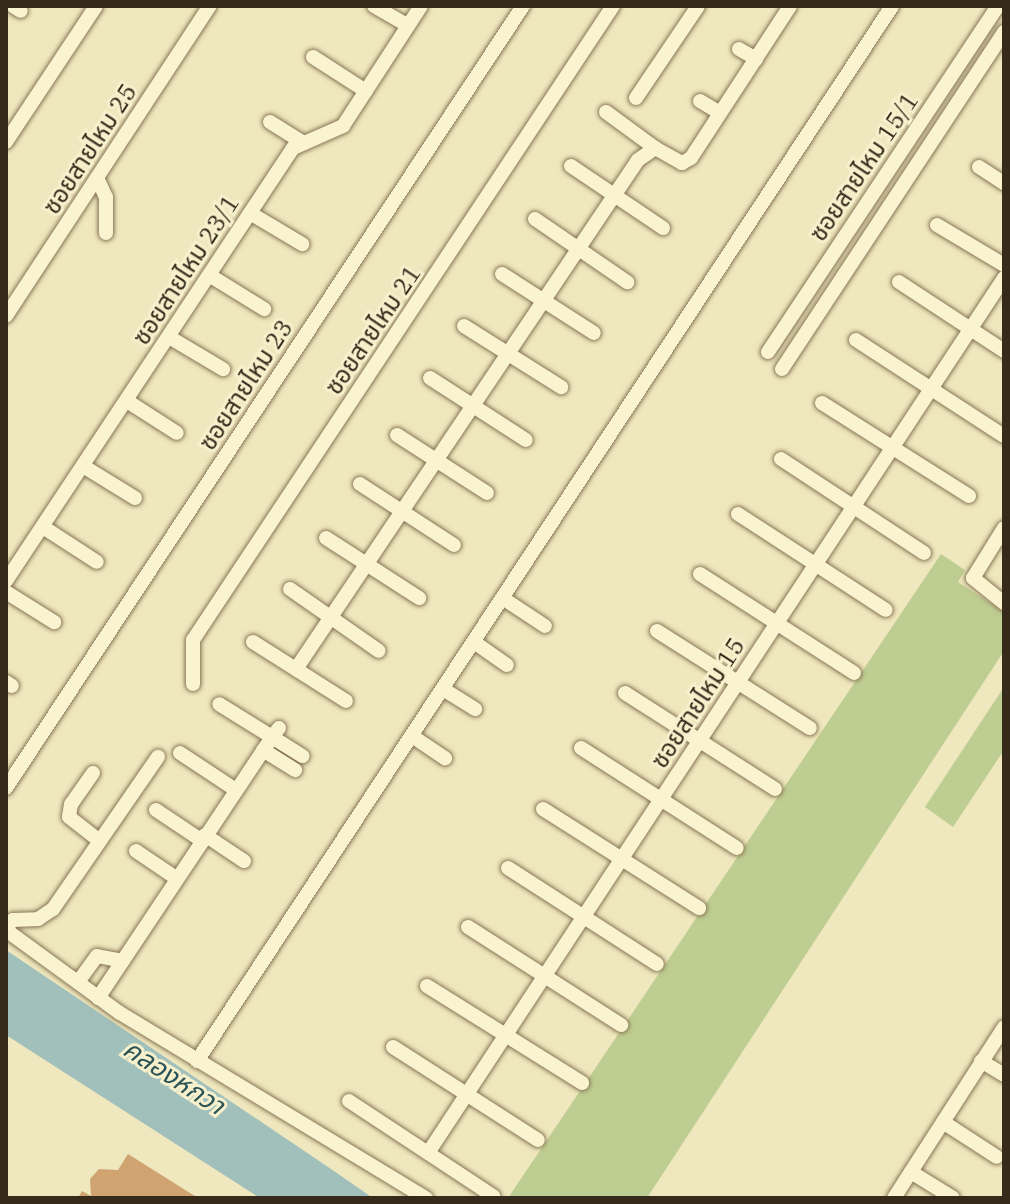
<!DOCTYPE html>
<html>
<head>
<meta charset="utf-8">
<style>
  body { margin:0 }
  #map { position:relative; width:1010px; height:1204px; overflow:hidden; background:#efe7bd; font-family:"IBM Plex Serif","Noto Sans Thai",serif }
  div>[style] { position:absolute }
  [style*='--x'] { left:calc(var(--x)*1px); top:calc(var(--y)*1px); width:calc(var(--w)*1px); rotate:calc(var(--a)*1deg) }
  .green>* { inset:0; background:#becd91 }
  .water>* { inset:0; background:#a1c0bb }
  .building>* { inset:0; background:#cfa471 }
  .roads { filter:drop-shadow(0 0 2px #877655) drop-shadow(0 0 2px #877655) }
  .minor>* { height:14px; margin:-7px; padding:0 7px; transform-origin:7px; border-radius:7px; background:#faf3d0 }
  span { translate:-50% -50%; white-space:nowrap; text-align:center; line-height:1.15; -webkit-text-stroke:6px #f6f0cc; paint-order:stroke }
  .street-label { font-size:24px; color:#362b1b }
  .water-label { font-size:26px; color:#295356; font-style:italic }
  .frame { position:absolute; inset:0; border:8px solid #362b1b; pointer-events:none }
</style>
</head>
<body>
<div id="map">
  <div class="green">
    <div style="clip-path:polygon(941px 554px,965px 570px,958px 582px,1004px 612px,1004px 651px,647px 1198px,508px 1198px)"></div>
    <div style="clip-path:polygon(1004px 687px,1004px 750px,953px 827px,925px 807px)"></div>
  </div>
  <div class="water">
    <div style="clip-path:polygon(6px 950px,331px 1169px,373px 1198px,260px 1198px,6px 1035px)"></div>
  </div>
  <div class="building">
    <div style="clip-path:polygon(128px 1154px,198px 1198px,78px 1198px,82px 1191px,91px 1196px,90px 1179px,99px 1169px,118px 1170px)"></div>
  </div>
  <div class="roads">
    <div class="minor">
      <div style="--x:13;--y:6;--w:9;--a:32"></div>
      <div style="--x:374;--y:6;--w:39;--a:30"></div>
      <div style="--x:739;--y:49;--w:20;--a:30"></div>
      <div style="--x:313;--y:57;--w:63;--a:32.7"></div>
      <div style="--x:636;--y:98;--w:111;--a:-56"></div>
      <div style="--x:700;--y:101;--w:23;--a:31"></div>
      <div style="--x:606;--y:112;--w:61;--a:36.3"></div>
      <div style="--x:270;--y:122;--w:40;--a:32"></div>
      <div style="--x:6;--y:142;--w:163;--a:-56.5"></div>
      <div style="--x:571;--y:166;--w:111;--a:34"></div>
      <div style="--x:979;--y:167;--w:30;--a:33"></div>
      <div style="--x:97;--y:178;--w:21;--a:65"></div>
      <div style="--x:106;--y:197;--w:36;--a:90"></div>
      <div style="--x:250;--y:213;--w:61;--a:30.8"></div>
      <div style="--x:535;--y:219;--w:112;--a:34.4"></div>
      <div style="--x:937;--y:225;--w:78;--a:30.8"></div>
      <div style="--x:502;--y:274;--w:109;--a:32.7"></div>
      <div style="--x:209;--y:275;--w:65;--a:31.7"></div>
      <div style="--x:899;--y:282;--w:126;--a:33.3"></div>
      <div style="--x:6;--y:316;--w:371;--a:-56.7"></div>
      <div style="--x:464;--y:326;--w:115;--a:32.2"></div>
      <div style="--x:169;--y:337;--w:63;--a:30.7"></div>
      <div style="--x:856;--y:340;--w:176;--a:33"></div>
      <div style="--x:768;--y:352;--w:415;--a:-56.4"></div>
      <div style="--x:782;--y:369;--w:404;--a:-56.6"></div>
      <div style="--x:430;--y:378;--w:114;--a:32.9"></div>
      <div style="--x:127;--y:401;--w:59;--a:32.6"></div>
      <div style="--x:822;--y:403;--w:174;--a:32.3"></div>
      <div style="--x:397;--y:435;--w:107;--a:32.8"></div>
      <div style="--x:781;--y:459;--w:171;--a:33.3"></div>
      <div style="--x:83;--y:466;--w:61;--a:31.6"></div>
      <div style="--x:360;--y:484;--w:112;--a:33"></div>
      <div style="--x:738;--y:514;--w:176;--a:33"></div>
      <div style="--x:43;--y:527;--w:64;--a:32.9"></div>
      <div style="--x:1004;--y:528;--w:59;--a:121.8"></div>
      <div style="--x:973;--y:578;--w:40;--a:39"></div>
      <div style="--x:326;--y:538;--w:111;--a:32.8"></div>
      <div style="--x:700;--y:574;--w:183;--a:32.7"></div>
      <div style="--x:6;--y:581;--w:519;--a:-56.46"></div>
      <div style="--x:293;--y:148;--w:55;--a:-23.7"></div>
      <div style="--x:343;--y:126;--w:143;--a:-57"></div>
      <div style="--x:290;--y:589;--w:108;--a:34.9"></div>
      <div style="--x:6;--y:592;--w:57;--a:32"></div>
      <div style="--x:504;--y:599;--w:49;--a:33.4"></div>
      <div style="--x:657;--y:631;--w:181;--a:32.4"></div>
      <div style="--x:253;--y:642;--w:110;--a:32.4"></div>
      <div style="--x:474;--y:642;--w:40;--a:34.9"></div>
      <div style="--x:296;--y:669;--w:613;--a:-56.1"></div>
      <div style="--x:638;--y:160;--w:21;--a:-35"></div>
      <div style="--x:655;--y:148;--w:31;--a:29"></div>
      <div style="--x:682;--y:163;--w:10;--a:-29"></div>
      <div style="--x:691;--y:158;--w:181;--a:-56.9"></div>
      <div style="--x:6;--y:682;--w:7;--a:34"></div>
      <div style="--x:193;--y:684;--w:44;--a:-90"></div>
      <div style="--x:193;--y:640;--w:760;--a:-56.48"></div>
      <div style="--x:443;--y:689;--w:38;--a:32"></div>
      <div style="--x:625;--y:693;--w:178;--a:32.6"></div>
      <div style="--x:279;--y:728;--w:11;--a:128"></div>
      <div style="--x:272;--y:737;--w:36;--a:32"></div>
      <div style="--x:412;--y:736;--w:40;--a:34"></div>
      <div style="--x:581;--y:748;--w:185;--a:32.7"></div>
      <div style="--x:263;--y:750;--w:38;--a:32"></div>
      <div style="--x:180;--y:753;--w:67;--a:33.5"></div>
      <div style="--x:93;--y:773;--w:38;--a:125"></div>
      <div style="--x:71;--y:804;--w:13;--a:99"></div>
      <div style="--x:69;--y:817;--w:39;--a:38"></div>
      <div style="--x:6;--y:788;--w:937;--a:-56.53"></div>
      <div style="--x:543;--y:809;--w:185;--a:32.4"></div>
      <div style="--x:156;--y:810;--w:54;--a:33.7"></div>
      <div style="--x:205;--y:835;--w:47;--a:33.7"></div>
      <div style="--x:136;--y:851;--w:48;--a:34"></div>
      <div style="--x:508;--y:868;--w:177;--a:32.8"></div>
      <div style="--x:6;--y:927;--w:10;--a:-45"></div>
      <div style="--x:13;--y:920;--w:25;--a:-2"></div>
      <div style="--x:38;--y:919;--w:18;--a:-34"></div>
      <div style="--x:53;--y:909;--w:185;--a:-55.4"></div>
      <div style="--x:468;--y:927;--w:182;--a:32.6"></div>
      <div style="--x:6;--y:930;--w:141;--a:36.1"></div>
      <div style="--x:120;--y:1013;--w:358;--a:31.2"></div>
      <div style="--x:78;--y:982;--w:32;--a:-54"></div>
      <div style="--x:97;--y:956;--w:26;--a:11"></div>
      <div style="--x:427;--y:986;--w:183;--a:32"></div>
      <div style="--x:98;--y:998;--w:314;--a:-56.3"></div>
      <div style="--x:272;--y:737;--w:62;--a:-148.1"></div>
      <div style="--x:393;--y:1047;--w:172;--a:32.7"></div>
      <div style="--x:197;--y:1061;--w:1263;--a:-56.62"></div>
      <div style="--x:981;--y:1061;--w:27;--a:31"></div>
      <div style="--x:349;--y:1101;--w:173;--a:33.4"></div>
      <div style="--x:943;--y:1122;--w:64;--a:32.9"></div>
      <div style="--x:428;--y:1153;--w:1048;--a:-56.64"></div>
      <div style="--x:911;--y:1172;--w:49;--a:31.8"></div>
      <div style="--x:894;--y:1198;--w:203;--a:-57.2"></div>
    </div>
  </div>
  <div class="street-label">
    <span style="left:90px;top:149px;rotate:-57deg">ซอยสายไหม 25</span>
    <span style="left:864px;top:167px;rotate:-56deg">ซอยสายไหม 15/1</span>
    <span style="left:186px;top:270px;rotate:-57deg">ซอยสายไหม 23/1</span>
    <span style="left:373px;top:330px;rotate:-56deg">ซอยสายไหม 21</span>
    <span style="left:246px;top:385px;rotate:-57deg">ซอยสายไหม 23</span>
    <span style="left:698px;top:703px;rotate:-57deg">ซอยสายไหม 15</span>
  </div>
  <div class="water-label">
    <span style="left:174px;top:1077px;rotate:33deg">คลองหกวา</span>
  </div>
  <div class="frame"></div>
</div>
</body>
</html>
